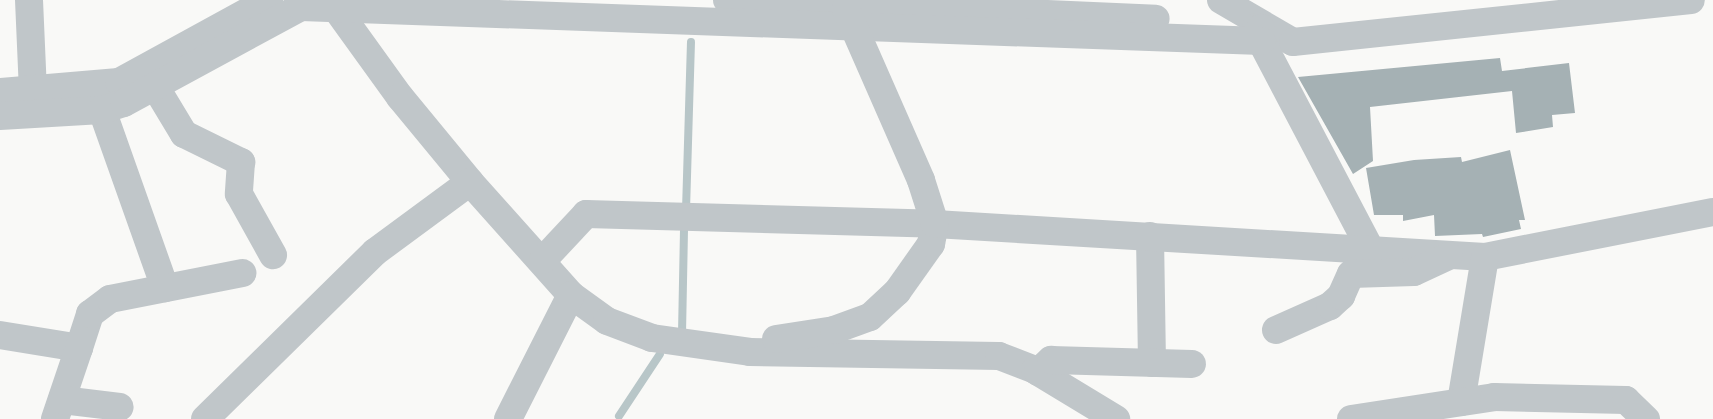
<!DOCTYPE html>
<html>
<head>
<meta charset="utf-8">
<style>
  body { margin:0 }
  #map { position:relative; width:1713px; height:419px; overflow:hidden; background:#f9f9f7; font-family:Karla,sans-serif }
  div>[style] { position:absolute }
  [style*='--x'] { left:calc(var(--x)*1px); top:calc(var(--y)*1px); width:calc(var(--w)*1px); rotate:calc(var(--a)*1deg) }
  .stream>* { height:8px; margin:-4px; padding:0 4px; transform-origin:4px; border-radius:4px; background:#b8c6c8 }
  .building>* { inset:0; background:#a5b1b4 }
  .minor>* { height:28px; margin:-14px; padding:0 14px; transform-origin:14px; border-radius:14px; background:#c0c6c9 }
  span { translate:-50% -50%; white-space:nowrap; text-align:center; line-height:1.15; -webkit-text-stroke:5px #fff; paint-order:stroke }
</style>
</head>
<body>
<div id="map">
  <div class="stream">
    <div style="--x:686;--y:210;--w:168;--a:-88.3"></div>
    <div style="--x:682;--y:334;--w:109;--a:-88.9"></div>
    <div style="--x:619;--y:416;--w:74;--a:-56.5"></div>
  </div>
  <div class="building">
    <div style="clip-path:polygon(1500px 58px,1502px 71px,1569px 63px,1575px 113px,1552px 115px,1553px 127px,1516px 133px,1512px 91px,1370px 107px,1373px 161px,1353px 174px,1298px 77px)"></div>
    <div style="clip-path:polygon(1510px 150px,1525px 220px,1519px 220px,1521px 229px,1483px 237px,1482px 234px,1435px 236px,1434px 215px,1403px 221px,1403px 215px,1374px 215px,1366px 168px,1414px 160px,1461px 157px,1462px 162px)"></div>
  </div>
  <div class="minor">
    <div style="--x:29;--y:0;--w:90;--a:87.5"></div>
    <div style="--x:330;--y:0;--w:120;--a:54.2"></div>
    <div style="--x:400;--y:97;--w:110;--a:50.5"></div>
    <div style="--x:470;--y:182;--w:152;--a:48.2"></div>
    <div style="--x:571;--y:295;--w:44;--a:35.8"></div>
    <div style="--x:607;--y:321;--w:48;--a:20.7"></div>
    <div style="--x:652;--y:338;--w:99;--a:8.1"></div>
    <div style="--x:750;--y:352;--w:249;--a:0.9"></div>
    <div style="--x:999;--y:356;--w:39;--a:21"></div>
    <div style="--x:1035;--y:370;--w:95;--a:31.2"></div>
    <div style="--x:727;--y:0;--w:429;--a:2.5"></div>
    <div style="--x:1221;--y:0;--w:83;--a:30.3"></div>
    <div style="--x:1293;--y:42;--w:400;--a:-6"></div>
    <div style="--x:1256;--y:27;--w:5;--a:11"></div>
    <div style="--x:1261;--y:28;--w:13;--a:90"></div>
    <div style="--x:1261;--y:41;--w:235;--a:62.3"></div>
    <div style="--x:155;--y:86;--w:56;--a:58.9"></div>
    <div style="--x:184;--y:134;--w:64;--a:26.2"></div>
    <div style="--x:241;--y:162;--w:32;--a:94"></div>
    <div style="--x:239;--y:194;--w:70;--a:60.9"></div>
    <div style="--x:0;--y:92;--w:119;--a:-4.8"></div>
    <div style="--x:119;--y:82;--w:171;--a:-28.7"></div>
    <div style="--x:102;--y:110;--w:189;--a:70.5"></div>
    <div style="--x:0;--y:116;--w:102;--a:-3.4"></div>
    <div style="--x:102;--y:110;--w:23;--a:-18"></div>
    <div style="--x:124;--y:103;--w:201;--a:-28.5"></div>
    <div style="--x:301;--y:7;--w:961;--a:2.03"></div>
    <div style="--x:1150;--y:236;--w:127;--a:89.1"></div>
    <div style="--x:543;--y:260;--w:63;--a:-46.9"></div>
    <div style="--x:586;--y:214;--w:349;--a:1.6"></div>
    <div style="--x:935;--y:224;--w:551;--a:3.43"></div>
    <div style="--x:1485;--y:257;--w:232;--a:-11.2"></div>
    <div style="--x:1276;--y:330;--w:59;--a:-24"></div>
    <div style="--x:1330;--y:306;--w:15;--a:-42"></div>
    <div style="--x:1341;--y:296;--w:24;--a:-66"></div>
    <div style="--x:1351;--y:274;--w:63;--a:-1.8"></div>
    <div style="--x:1414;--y:272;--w:38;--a:-25"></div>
    <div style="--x:0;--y:335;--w:80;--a:9.3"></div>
    <div style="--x:79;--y:348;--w:75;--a:108.7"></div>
    <div style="--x:776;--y:339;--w:59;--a:-8.8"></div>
    <div style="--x:834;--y:330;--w:38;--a:-20"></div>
    <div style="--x:870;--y:317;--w:37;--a:-43"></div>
    <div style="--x:897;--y:292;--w:59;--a:-54.7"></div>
    <div style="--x:931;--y:244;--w:20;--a:-79"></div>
    <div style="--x:935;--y:224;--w:46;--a:-107.7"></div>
    <div style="--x:921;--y:180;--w:187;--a:-113.7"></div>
    <div style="--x:79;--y:348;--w:36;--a:-72"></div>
    <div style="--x:90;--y:314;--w:25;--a:-37"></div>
    <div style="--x:110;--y:299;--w:135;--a:-11.1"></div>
    <div style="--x:1038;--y:372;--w:18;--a:-43"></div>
    <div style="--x:1051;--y:360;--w:141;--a:1.6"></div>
    <div style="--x:62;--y:400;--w:58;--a:6.9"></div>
    <div style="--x:1461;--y:402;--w:147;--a:-80.6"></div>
    <div style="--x:205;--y:419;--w:238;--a:-44.5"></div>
    <div style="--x:375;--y:252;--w:118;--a:-36.4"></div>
    <div style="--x:508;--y:419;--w:139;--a:-63.1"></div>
    <div style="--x:1351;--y:419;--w:145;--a:-8.7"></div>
    <div style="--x:1494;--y:397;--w:132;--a:1.3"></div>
    <div style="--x:1626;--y:400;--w:28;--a:44"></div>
  </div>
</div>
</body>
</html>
